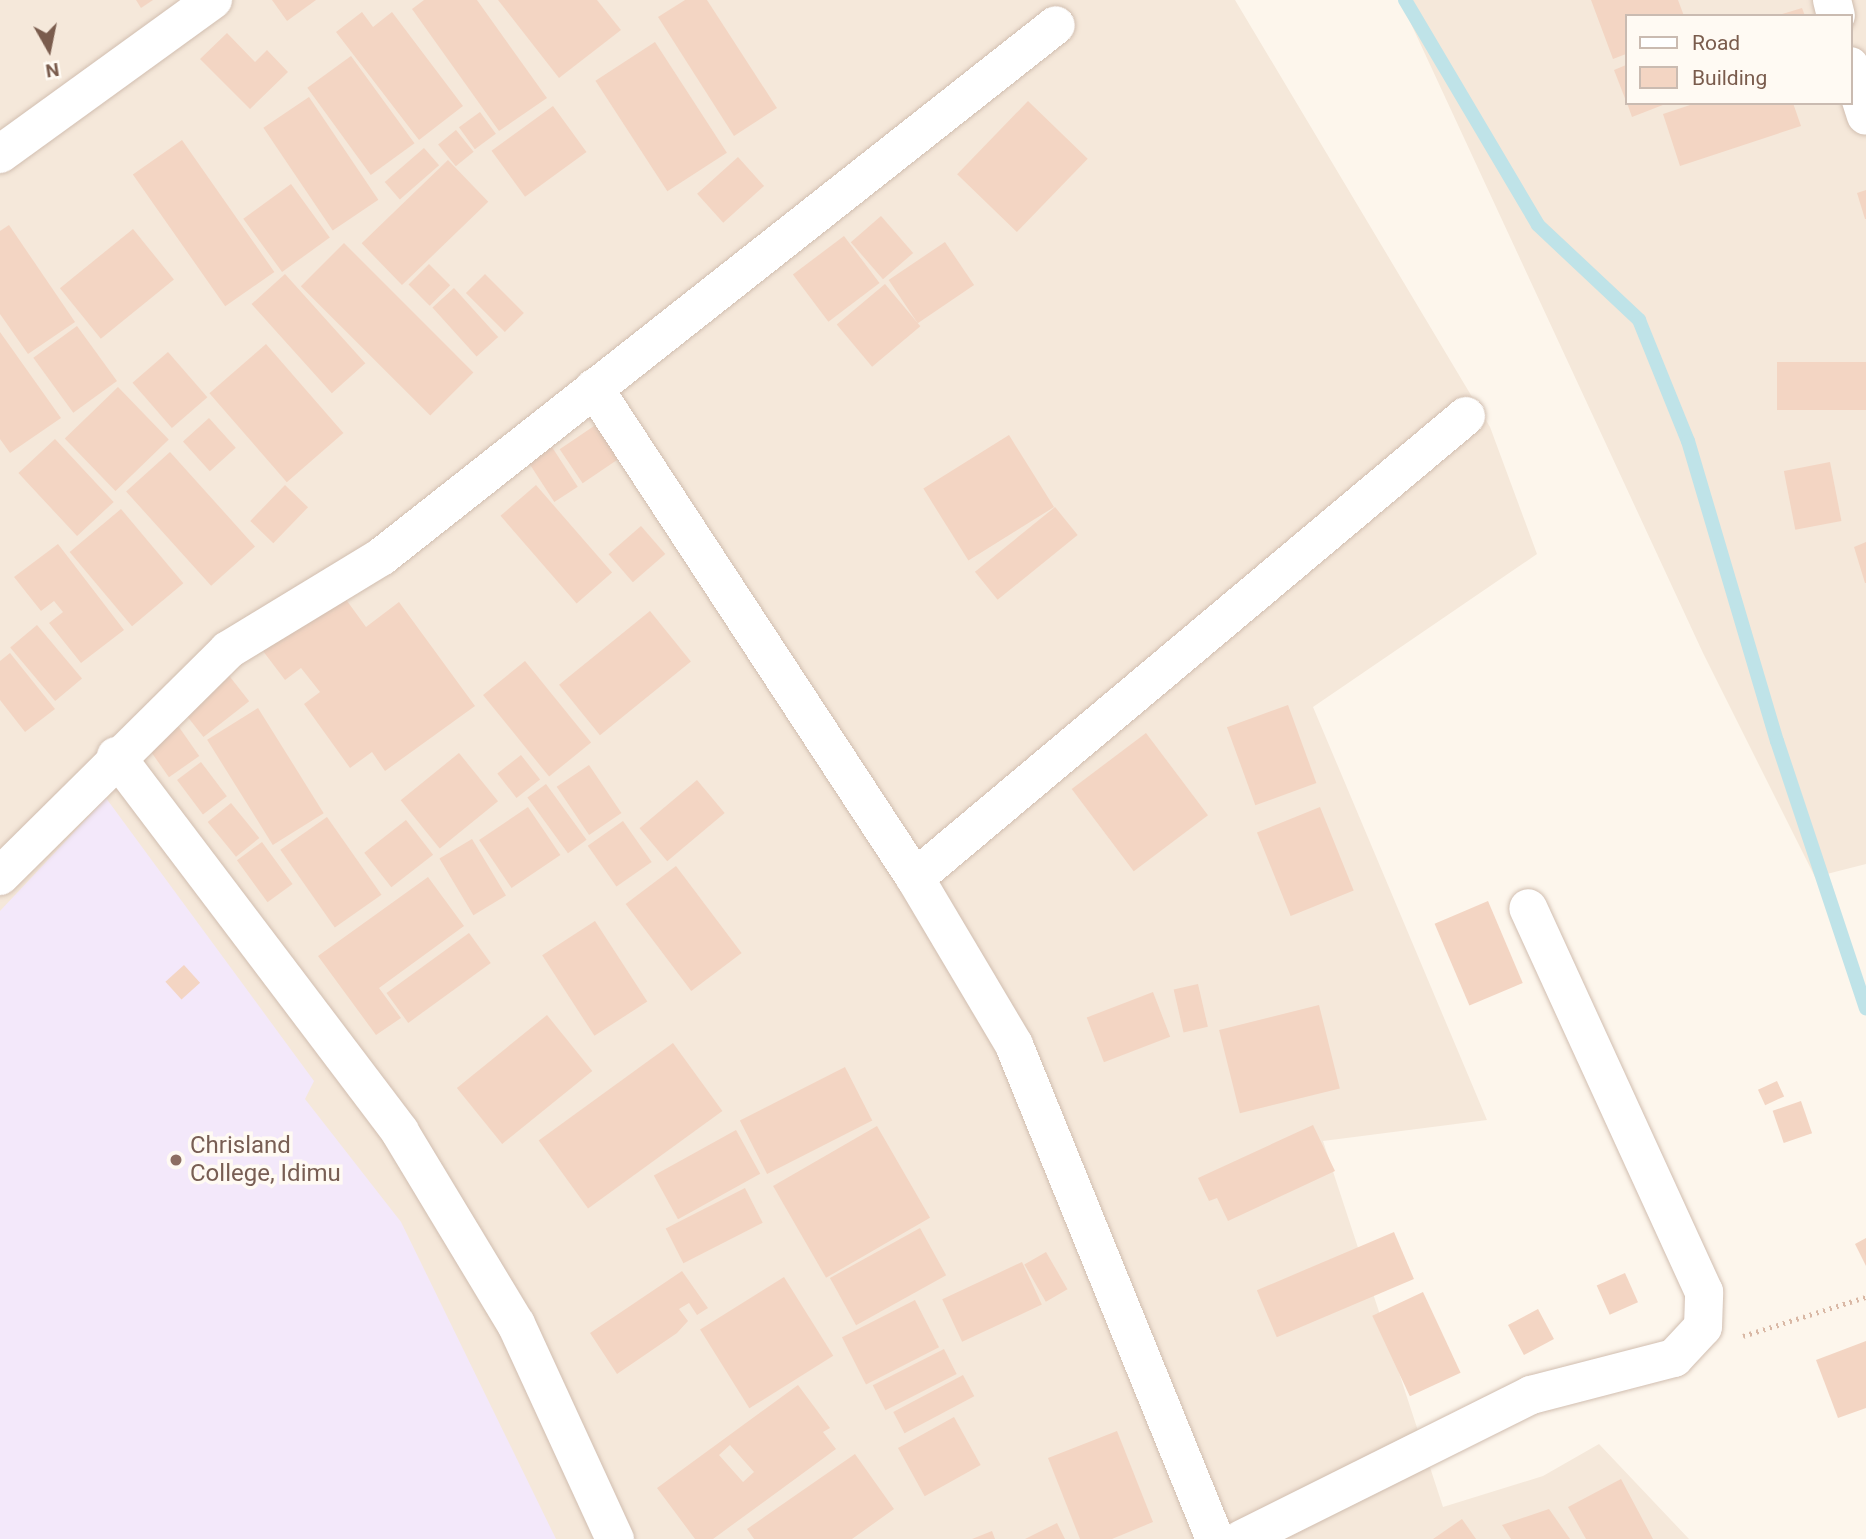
<!DOCTYPE html>
<html>
<head>
<meta charset="utf-8">
<style>
  body { margin:0 }
  #map { position:relative; width:1866px; height:1539px; overflow:hidden; background:#fdf6ec; font-family:Roboto,sans-serif }
  div>[style] { position:absolute }
  [style*='--x'] { left:calc(var(--x)*1px); top:calc(var(--y)*1px); width:calc(var(--w)*1px); rotate:calc(var(--a)*1deg) }
  .residential>* { inset:0; background:#f5e8da }
  .education>* { inset:0; background:#f3e8fa }
  .stream>* { height:14px; margin:-7px; padding:0 7px; transform-origin:7px; border-radius:7px; background:#bfe3e8 }
  .building>* { inset:0; background:#f3d5c3; transform-origin:0 0 }
  .path>* { height:4.5px; margin-top:-2.25px; transform-origin:0; background:repeating-linear-gradient(90deg,#d9b8a5 0 2px,transparent 0 7px) }
  .roads { filter:drop-shadow(0 0 2px #d1beb0) drop-shadow(0 0 2px #d1beb0) }
  .minor>* { height:38px; margin:-19px; padding:0 19px; transform-origin:19px; border-radius:19px; background:#fff }
  .dots>* { width:19px; height:19px; translate:-50% -50%; box-sizing:border-box; border:4px solid #fffaf3; border-radius:50% }
  span { translate:-50% -50%; white-space:nowrap; text-align:center; line-height:1.15; -webkit-text-stroke:7px #fffaf3; paint-order:stroke }
  .education-label { font-size:24px; color:#785e54 }
  .left { translate:0 -50%; text-align:left }
  .legend { position:absolute; left:1625px; top:14px; width:228px; height:91px; box-sizing:border-box; background:#fffaf3; border:2px solid #cabbb1; margin:0; padding:9px 12px; list-style:none; font-size:21px; color:#7a5c4d }
  .legend li { display:flex; align-items:center; gap:14px; height:35px }
  .legend b { width:35px; border:2px solid #cabbb1 }
  .north { position:absolute; left:14px; top:14px; width:70px; height:70px; -webkit-text-stroke:5px #fffaf3; paint-order:stroke; rotate:171deg; font-size:19px; font-weight:700; line-height:28px; text-align:center; color:#7a5c4d }
  .north::after { content:''; display:block; margin:auto; width:24px; height:32px; background:#7a5c4d; clip-path:polygon(50% 0,100% 100%,50% 72%,0 100%) }
</style>
</head>
<body>
<div id="map">
  <div class="residential">
    <div style="clip-path:polygon(0 0,1235px 0,1490px 427px,1537px 554px,1313px 707px,1487px 1120px,1323px 1141px,1443px 1507px,1543px 1476px,1599px 1444px,1689px 1539px,0 1539px)"></div>
    <div style="clip-path:polygon(evenodd,1400px 0,1866px 0,1866px 864px,1815px 877px,1703px 653px,1400px 0,1626px 16px,1850px 16px,1850px 103px,1626px 103px,1626px 16px)"></div>
  </div>
  <div class="education">
    <div style="clip-path:polygon(106px 798px,314px 1081px,305px 1099px,401px 1222px,556px 1539px,0 1539px,0 911px)"></div>
  </div>
  <div class="stream">
    <div style="--x:1405;--y:0;--w:261;--a:59.4"></div>
    <div style="--x:1538;--y:225;--w:139;--a:43.2"></div>
    <div style="--x:1639;--y:320;--w:131;--a:68"></div>
    <div style="--x:1688;--y:441;--w:313;--a:73.5"></div>
    <div style="--x:1777;--y:741;--w:282;--a:71.6"></div>
  </div>
  <div class="building">
    <div style="clip-path:polygon(136px 0,153px 0,141px 8px)"></div>
    <div style="clip-path:polygon(272px 0,316px 0,287px 21px)"></div>
    <div style="clip-path:polygon(424px 0,477px 0,547px 98px,499px 131px,412px 9px)"></div>
    <div style="clip-path:polygon(498px 0,597px 0,621px 30px,559px 78px)"></div>
    <div style="clip-path:polygon(685px 0,707px 0,777px 108px,734px 136px,658px 17px)"></div>
    <div style="clip-path:polygon(1591px 0,1678px 0,1684px 16px,1626px 16px,1626px 54px,1613px 59px)"></div>
    <div style="clip-path:polygon(1802px 8px,1805px 16px,1779px 16px,1779px 15px)"></div>
    <div style="clip-path:polygon(362px 12px,373px 27px,392px 12px,463px 106px,419px 140px,336px 32px)"></div>
    <div style="clip-path:polygon(227px 33px,255px 62px,267px 50px,288px 72px,250px 109px,200px 59px)"></div>
    <div style="left:655px;top:42px;width:132px;height:71px;rotate:57deg"></div>
    <div style="left:351px;top:56px;width:108px;height:54px;rotate:54deg"></div>
    <div style="clip-path:polygon(1626px 65px,1626px 101px,1614px 70px)"></div>
    <div style="left:309px;top:97px;width:124px;height:55px;rotate:56deg"></div>
    <div style="left:1028px;top:101px;width:83px;height:102px;rotate:44deg"></div>
    <div style="clip-path:polygon(1627px 103px,1668px 103px,1632px 117px)"></div>
    <div style="clip-path:polygon(1696px 103px,1793px 103px,1801px 126px,1680px 166px,1663px 114px)"></div>
    <div style="left:553px;top:106px;width:57px;height:76px;rotate:54deg"></div>
    <div style="left:480px;top:112px;width:27px;height:26px;rotate:54deg"></div>
    <div style="left:456px;top:130px;width:28px;height:23px;rotate:51deg"></div>
    <div style="left:182px;top:140px;width:161px;height:60px;rotate:55deg"></div>
    <div style="left:424px;top:148px;width:23px;height:52px;rotate:49deg"></div>
    <div style="left:738px;top:157px;width:39px;height:55px;rotate:48deg"></div>
    <div style="left:448px;top:160px;width:58px;height:120px;rotate:46deg"></div>
    <div style="left:291px;top:184px;width:66px;height:59px;rotate:54deg"></div>
    <div style="clip-path:polygon(1866px 190px,1866px 219px,1865px 219px,1857px 193px)"></div>
    <div style="left:881px;top:216px;width:49px;height:40px;rotate:49deg"></div>
    <div style="clip-path:polygon(9px 225px,75px 322px,28px 354px,0 314px,0 231px)"></div>
    <div style="left:133px;top:229px;width:65px;height:94px;rotate:51deg"></div>
    <div style="left:844px;top:236px;width:59px;height:64px;rotate:53deg"></div>
    <div style="left:945px;top:242px;width:52px;height:68px;rotate:56deg"></div>
    <div style="left:344px;top:243px;width:183px;height:61px;rotate:45deg"></div>
    <div style="left:429px;top:264px;width:30px;height:29px;rotate:45deg"></div>
    <div style="left:285px;top:274px;width:120px;height:45px;rotate:48deg"></div>
    <div style="left:485px;top:274px;width:55px;height:27px;rotate:45deg"></div>
    <div style="left:885px;top:284px;width:55px;height:63px;rotate:50deg"></div>
    <div style="left:454px;top:288px;width:66px;height:29px;rotate:48deg"></div>
    <div style="left:77px;top:326px;width:68px;height:54px;rotate:54deg"></div>
    <div style="clip-path:polygon(0 332px,61px 418px,10px 453px,0 439px)"></div>
    <div style="left:266px;top:344px;width:118px;height:75px;rotate:49deg"></div>
    <div style="left:168px;top:352px;width:60px;height:47px;rotate:49deg"></div>
    <div style="left:1866px;top:362px;width:48px;height:89px;rotate:90deg"></div>
    <div style="left:118px;top:387px;width:73px;height:74px;rotate:46deg"></div>
    <div style="left:209px;top:418px;width:40px;height:35px;rotate:48deg"></div>
    <div style="left:597px;top:424px;width:41px;height:45px;rotate:56deg"></div>
    <div style="left:1009px;top:435px;width:85px;height:101px;rotate:58deg"></div>
    <div style="left:55px;top:439px;width:86px;height:50px;rotate:47deg"></div>
    <div style="left:550px;top:444px;width:51px;height:28px;rotate:57deg"></div>
    <div style="left:170px;top:452px;width:127px;height:59px;rotate:48deg"></div>
    <div style="left:1830px;top:462px;width:60px;height:47px;rotate:79deg"></div>
    <div style="left:285px;top:485px;width:32px;height:50px;rotate:44deg"></div>
    <div style="left:536px;top:485px;width:116px;height:47px;rotate:49deg"></div>
    <div style="left:1055px;top:507px;width:36px;height:103px;rotate:51deg"></div>
    <div style="left:121px;top:509px;width:97px;height:67px;rotate:50deg"></div>
    <div style="left:641px;top:526px;width:37px;height:43px;rotate:49deg"></div>
    <div style="clip-path:polygon(1866px 542px,1866px 583px,1865px 583px,1854px 547px)"></div>
    <div style="clip-path:polygon(58px 544px,124px 630px,81px 663px,49px 623px,63px 612px,54px 601px,41px 611px,14px 577px)"></div>
    <div style="clip-path:polygon(342px 594px,366px 627px,399px 602px,475px 706px,385px 771px,372px 752px,350px 768px,304px 704px,320px 692px,301px 668px,285px 680px,263px 651px)"></div>
    <div style="left:650px;top:611px;width:65px;height:117px;rotate:51deg"></div>
    <div style="left:37px;top:625px;width:70px;height:35px;rotate:50deg"></div>
    <div style="clip-path:polygon(10px 653px,55px 709px,25px 732px,0 700px,0 661px)"></div>
    <div style="left:525px;top:661px;width:105px;height:54px;rotate:51deg"></div>
    <div style="left:227px;top:673px;width:36px;height:58px;rotate:52deg"></div>
    <div style="left:1288px;top:705px;width:83px;height:65px;rotate:70deg"></div>
    <div style="left:258px;top:708px;width:124px;height:60px;rotate:58deg"></div>
    <div style="left:174px;top:720px;width:44px;height:37px;rotate:55deg"></div>
    <div style="left:1146px;top:733px;width:103px;height:93px;rotate:53deg"></div>
    <div style="left:459px;top:753px;width:62px;height:75px;rotate:51deg"></div>
    <div style="left:521px;top:755px;width:31px;height:30px;rotate:52deg"></div>
    <div style="left:201px;top:762px;width:43px;height:30px;rotate:53deg"></div>
    <div style="left:589px;top:765px;width:58px;height:39px;rotate:56deg"></div>
    <div style="left:697px;top:780px;width:43px;height:75px;rotate:50deg"></div>
    <div style="left:546px;top:784px;width:69px;height:23px;rotate:54deg"></div>
    <div style="left:231px;top:803px;width:45px;height:30px;rotate:51deg"></div>
    <div style="left:528px;top:807px;width:58px;height:59px;rotate:56deg"></div>
    <div style="left:1320px;top:807px;width:90px;height:68px;rotate:68deg"></div>
    <div style="left:327px;top:817px;width:95px;height:57px;rotate:55deg"></div>
    <div style="left:406px;top:820px;width:44px;height:53px;rotate:52deg"></div>
    <div style="left:623px;top:821px;width:50px;height:43px;rotate:55deg"></div>
    <div style="left:472px;top:839px;width:66px;height:38px;rotate:59deg"></div>
    <div style="left:262px;top:842px;width:52px;height:31px;rotate:54deg"></div>
    <div style="left:676px;top:866px;width:109px;height:63px;rotate:53deg"></div>
    <div style="clip-path:polygon(428px 877px,464px 926px,379px 988px,401px 1018px,376px 1035px,318px 956px)"></div>
    <div style="left:1488px;top:901px;width:89px;height:58px;rotate:67deg"></div>
    <div style="left:595px;top:921px;width:96px;height:63px;rotate:57deg"></div>
    <div style="left:469px;top:933px;width:37px;height:102px;rotate:54deg"></div>
    <div style="left:184px;top:965px;width:24px;height:25px;rotate:48deg"></div>
    <div style="left:1198px;top:984px;width:44px;height:25px;rotate:77deg"></div>
    <div style="left:1153px;top:992px;width:48px;height:71px;rotate:69deg"></div>
    <div style="left:1319px;top:1005px;width:86px;height:103px;rotate:76deg"></div>
    <div style="left:547px;top:1015px;width:72px;height:116px;rotate:51deg"></div>
    <div style="left:673px;top:1043px;width:84px;height:166px;rotate:54deg"></div>
    <div style="left:845px;top:1067px;width:60px;height:118px;rotate:63deg"></div>
    <div style="left:1777px;top:1081px;width:17px;height:21px;rotate:65deg"></div>
    <div style="left:1801px;top:1101px;width:34px;height:30px;rotate:71deg"></div>
    <div style="clip-path:polygon(1313px 1125px,1335px 1171px,1228px 1221px,1217px 1198px,1209px 1201px,1198px 1178px)"></div>
    <div style="left:877px;top:1126px;width:106px;height:120px;rotate:60deg"></div>
    <div style="left:736px;top:1130px;width:50px;height:94px;rotate:61deg"></div>
    <div style="left:745px;top:1188px;width:39px;height:89px;rotate:63deg"></div>
    <div style="left:920px;top:1228px;width:54px;height:103px;rotate:61deg"></div>
    <div style="left:1394px;top:1232px;width:51px;height:149px;rotate:67deg"></div>
    <div style="clip-path:polygon(1866px 1238px,1866px 1266px,1855px 1244px)"></div>
    <div style="left:1046px;top:1252px;width:43px;height:25px;rotate:60deg"></div>
    <div style="left:1022px;top:1262px;width:47px;height:88px;rotate:65deg"></div>
    <div style="clip-path:polygon(682px 1271px,708px 1308px,697px 1315px,689px 1303px,679px 1309px,688px 1321px,677px 1333px,617px 1374px,590px 1333px)"></div>
    <div style="left:1625px;top:1273px;width:32px;height:31px;rotate:66deg"></div>
    <div style="left:784px;top:1277px;width:93px;height:99px;rotate:58deg"></div>
    <div style="left:1423px;top:1292px;width:89px;height:56px;rotate:65deg"></div>
    <div style="left:915px;top:1300px;width:53px;height:82px;rotate:63deg"></div>
    <div style="left:1538px;top:1309px;width:34px;height:34px;rotate:62deg"></div>
    <div style="clip-path:polygon(1866px 1341px,1866px 1408px,1838px 1418px,1816px 1360px)"></div>
    <div style="left:944px;top:1349px;width:28px;height:80px;rotate:63deg"></div>
    <div style="left:963px;top:1375px;width:24px;height:79px;rotate:62deg"></div>
    <div style="clip-path:polygon(evenodd,798px 1385px,830px 1428px,823px 1432px,836px 1449px,713px 1539px,695px 1539px,657px 1488px,798px 1385px,730px 1445px,754px 1472px,743px 1482px,719px 1455px,730px 1445px)"></div>
    <div style="left:954px;top:1417px;width:55px;height:64px;rotate:61deg"></div>
    <div style="clip-path:polygon(1117px 1431px,1153px 1522px,1112px 1539px,1080px 1539px,1048px 1458px)"></div>
    <div style="clip-path:polygon(855px 1454px,894px 1509px,852px 1539px,754px 1539px,747px 1529px)"></div>
    <div style="clip-path:polygon(1621px 1479px,1653px 1539px,1586px 1539px,1568px 1507px)"></div>
    <div style="clip-path:polygon(1549px 1509px,1570px 1539px,1511px 1539px,1502px 1525px)"></div>
    <div style="clip-path:polygon(1462px 1519px,1476px 1539px,1433px 1539px)"></div>
    <div style="clip-path:polygon(1057px 1523px,1065px 1539px,1025px 1539px)"></div>
    <div style="clip-path:polygon(992px 1531px,995px 1539px,972px 1539px)"></div>
  </div>
  <div class="path">
    <div style="--x:1743;--y:1336;--w:129;--a:-17.6"></div>
  </div>
  <div class="roads">
    <div class="minor">
      <div style="--x:1832;--y:0;--w:16;--a:76"></div>
      <div style="--x:1850;--y:66;--w:52;--a:72.3"></div>
      <div style="--x:0;--y:154;--w:263;--a:-35.9"></div>
      <div style="--x:594;--y:388;--w:586;--a:56.77"></div>
      <div style="--x:915;--y:878;--w:194;--a:59.3"></div>
      <div style="--x:1014;--y:1045;--w:533;--a:67.86"></div>
      <div style="--x:116;--y:756;--w:471;--a:52.9"></div>
      <div style="--x:400;--y:1132;--w:224;--a:58.9"></div>
      <div style="--x:516;--y:1324;--w:237;--a:65.3"></div>
      <div style="--x:0;--y:876;--w:321;--a:-44.7"></div>
      <div style="--x:228;--y:650;--w:179;--a:-31.3"></div>
      <div style="--x:381;--y:557;--w:859;--a:-38.24"></div>
      <div style="--x:915;--y:878;--w:719;--a:-39.98"></div>
      <div style="--x:1242;--y:1539;--w:323;--a:-26.5"></div>
      <div style="--x:1531;--y:1395;--w:148;--a:-14.5"></div>
      <div style="--x:1674;--y:1358;--w:42;--a:-46.9"></div>
      <div style="--x:1703;--y:1327;--w:35;--a:-88"></div>
      <div style="--x:1704;--y:1292;--w:422;--a:-114.6"></div>
    </div>
  </div>
  <div class="dots">
    <div style="left:176px;top:1160px;background:#8d6e63"></div>
  </div>
  <div class="education-label">
    <span class="left" style="left:190px;top:1160px">Chrisland<br>College, Idimu</span>
  </div>
  <ul class="legend">
  <li><b style="height:9px;background:#fff"></b>Road</li>
  <li><b style="height:19px;background:#f3d5c3"></b>Building</li>
  </ul>
  <div class="north">N</div>
</div>
</body>
</html>
